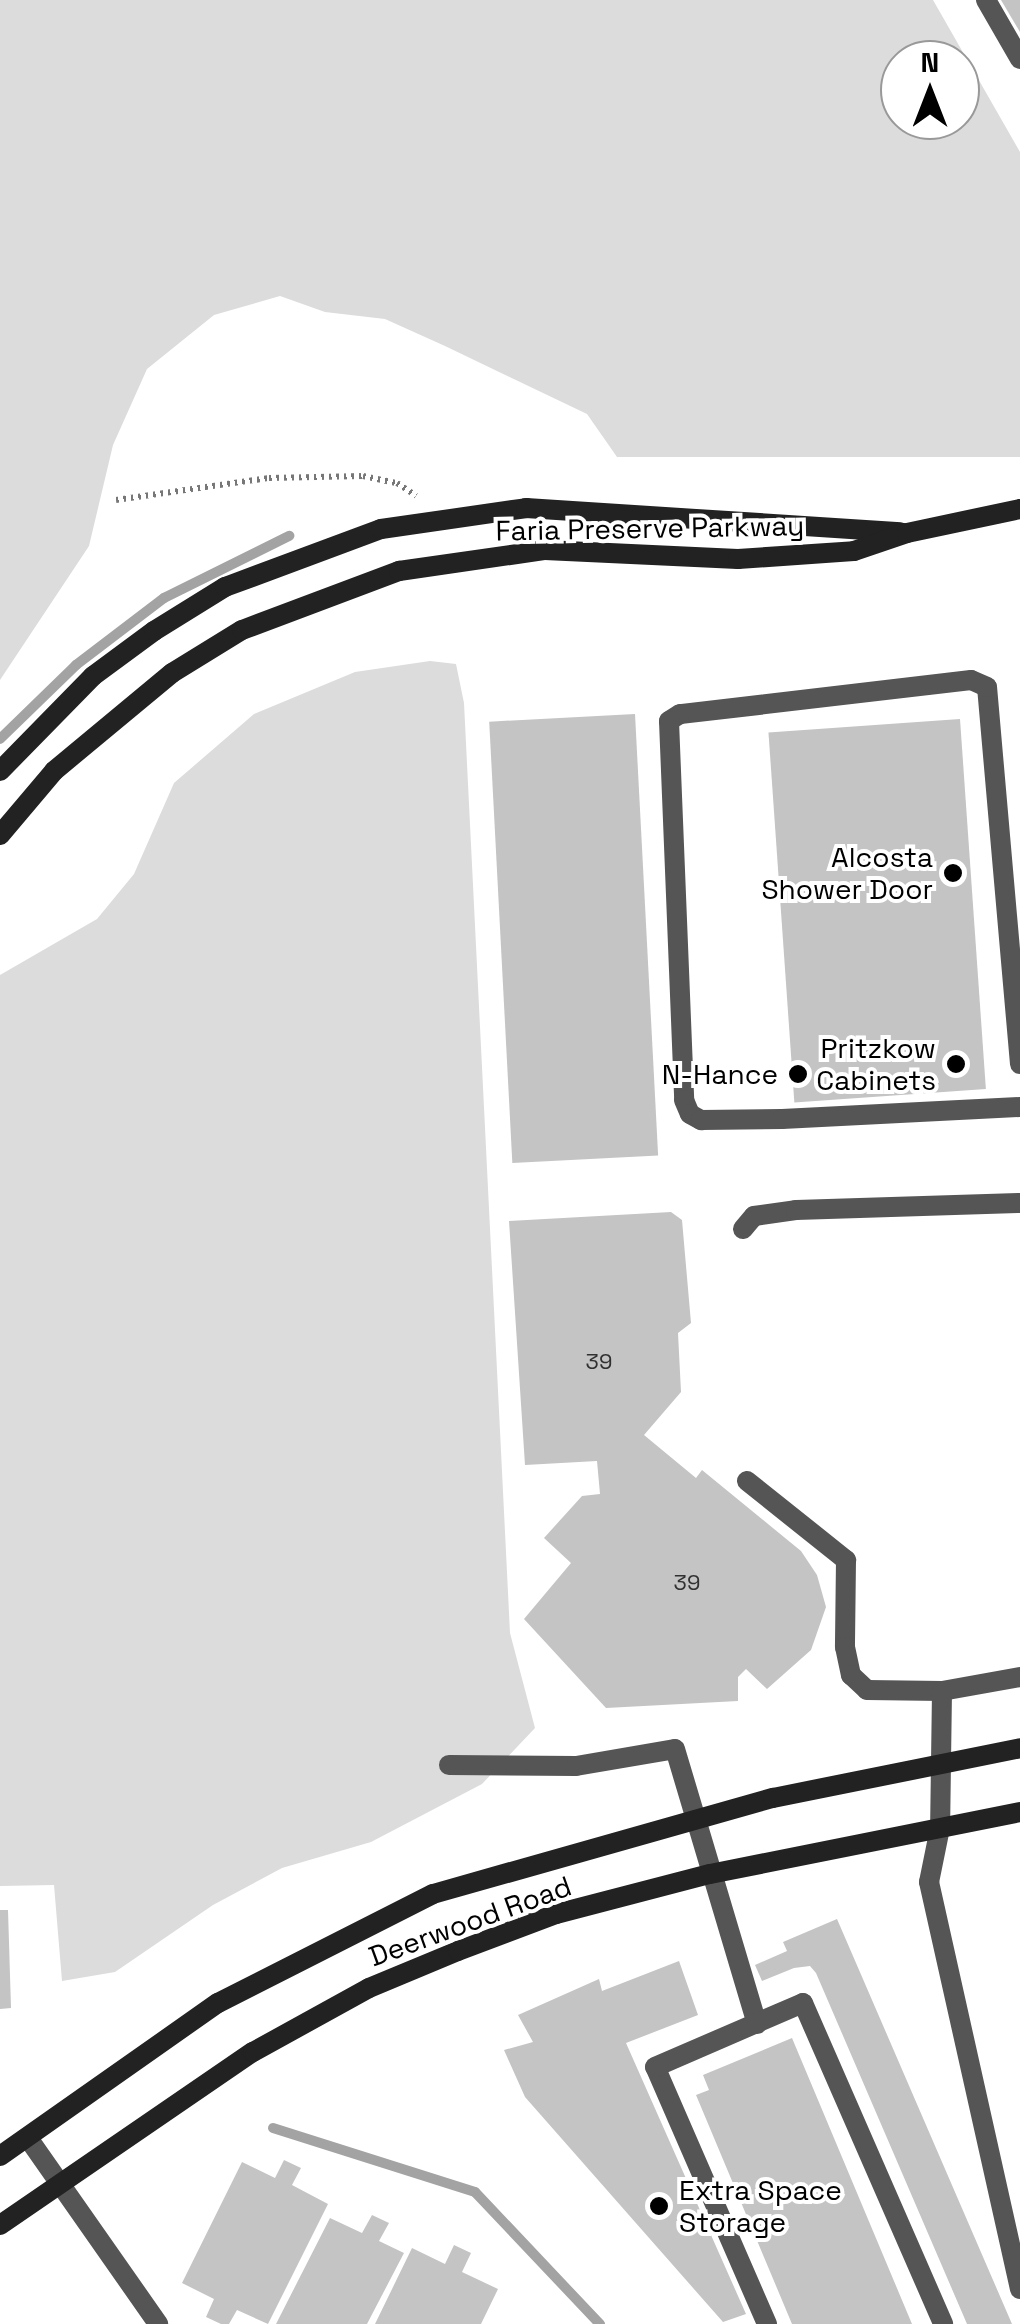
<!DOCTYPE html>
<html>
<head>
<meta charset="utf-8">
<style>
  body { margin:0 }
  #map { position:relative; width:1020px; height:2324px; overflow:hidden; background:#fff; font-family:"Space Grotesk",sans-serif }
  div>[style] { position:absolute }
  [style*='--x'] { left:calc(var(--x)*1px); top:calc(var(--y)*1px); width:calc(var(--w)*1px); rotate:calc(var(--a)*1deg) }
  .green>* { inset:0; background:#dcdcdc }
  .stream>* { height:10px; margin:-5px; padding:0 5px; transform-origin:5px; border-radius:5px; background:#a3a3a3 }
  .building>* { inset:0; background:#c4c4c4; transform-origin:0 0 }
  .path>* { height:6px; margin-top:-3px; transform-origin:0; background:repeating-linear-gradient(90deg,#777 0 2.5px,transparent 0 7.5px) }
  .lane>* { height:20px; margin:-10px; padding:0 10px; transform-origin:10px; border-radius:10px; background:#555 }
  .street>* { height:20px; margin:-10px; padding:0 10px; transform-origin:10px; border-radius:10px; background:#555 }
  .secondary>* { height:20px; margin:-10px; padding:0 10px; transform-origin:10px; border-radius:10px; background:#222 }
  .dots>* { width:28px; height:28px; translate:-50% -50%; box-sizing:border-box; border:5px solid #fff; border-radius:50% }
  span { translate:-50% -50%; white-space:nowrap; text-align:center; line-height:1.15; -webkit-text-stroke:8px #fff; paint-order:stroke }
  .number-label { font-size:22px; color:#313131 }
  .number-label span { -webkit-text-stroke-width:0 }
  .street-label { font-size:28px; color:#000 }
  .poi-label { font-size:28px; color:#000 }
  .right { translate:-100% -50%; text-align:right }
  .left { translate:0 -50%; text-align:left }
  .north { position:absolute; left:880px; top:40px; width:100px; height:100px; box-sizing:border-box; background:#fff; border:2px solid #999; border-radius:50%; rotate:0deg; font-size:28px; font-weight:700; line-height:40px; text-align:center; color:#000 }
  .north::after { content:''; display:block; margin:auto; width:35px; height:45px; background:#000; clip-path:polygon(50% 0,100% 100%,50% 72%,0 100%) }
</style>
</head>
<body>
<div id="map">
  <div class="green">
    <div style="clip-path:polygon(evenodd,0 0,933px 0,1020px 152px,1020px 457px,617px 457px,587px 414px,445px 346px,385px 319px,325px 312px,280px 296px,214px 315px,147px 369px,113px 445px,89px 546px,0 680px,0 0,960px 60px,960px 120px,900px 120px,900px 60px,960px 60px)"></div>
    <div style="clip-path:polygon(430px 661px,456px 664px,464px 703px,510px 1633px,535px 1728px,482px 1784px,371px 1842px,282px 1868px,213px 1905px,115px 1972px,62px 1981px,54px 1885px,0 1886px,0 975px,97px 919px,134px 874px,174px 783px,254px 714px,355px 672px)"></div>
  </div>
  <div class="stream">
    <div style="--x:0;--y:739;--w:106;--a:-44.2"></div>
    <div style="--x:76;--y:665;--w:111;--a:-37.3"></div>
    <div style="--x:164;--y:598;--w:140;--a:-26.4"></div>
    <div style="--x:273;--y:2128;--w:212;--a:17.6"></div>
    <div style="--x:475;--y:2192;--w:182;--a:46.6"></div>
  </div>
  <div class="building">
    <div style="clip-path:polygon(1001px 0,1020px 0,1020px 32px)"></div>
    <div style="left:635px;top:714px;width:442px;height:146px;rotate:87deg"></div>
    <div style="left:960px;top:719px;width:371px;height:192px;rotate:86deg"></div>
    <div style="clip-path:polygon(671px 1212px,682px 1220px,691px 1323px,678px 1333px,681px 1392px,644px 1435px,696px 1478px,702px 1470px,801px 1551px,817px 1575px,826px 1607px,811px 1650px,767px 1689px,746px 1669px,738px 1677px,738px 1701px,606px 1708px,524px 1619px,571px 1563px,544px 1538px,582px 1496px,600px 1494px,597px 1461px,525px 1465px,509px 1221px)"></div>
    <div style="clip-path:polygon(0 1910px,8px 1910px,11px 2008px,0 2009px)"></div>
    <div style="clip-path:polygon(837px 1919px,1012px 2324px,967px 2324px,816px 1973px,810px 1966px,794px 1968px,762px 1981px,755px 1965px,787px 1951px,783px 1942px)"></div>
    <div style="clip-path:polygon(679px 1961px,698px 2015px,626px 2043px,746px 2314px,723px 2322px,525px 2097px,504px 2050px,533px 2042px,518px 2015px,599px 1979px,602px 1991px)"></div>
    <div style="clip-path:polygon(792px 2038px,912px 2324px,792px 2324px,696px 2095px,709px 2090px,703px 2075px)"></div>
    <div style="clip-path:polygon(284px 2160px,301px 2168px,292px 2185px,328px 2204px,268px 2324px,237px 2310px,229px 2324px,221px 2324px,206px 2317px,214px 2299px,182px 2283px,242px 2162px,275px 2178px)"></div>
    <div style="clip-path:polygon(372px 2215px,389px 2223px,379px 2241px,404px 2253px,367px 2324px,276px 2324px,330px 2218px,362px 2233px)"></div>
    <div style="clip-path:polygon(454px 2245px,471px 2253px,462px 2272px,498px 2289px,481px 2324px,375px 2324px,412px 2248px,445px 2264px)"></div>
  </div>
  <div class="path">
    <div style="--x:116;--y:500;--w:155;--a:-8.2"></div>
    <div style="--x:269;--y:478;--w:94;--a:-1.2"></div>
    <div style="--x:363;--y:476;--w:35;--a:12"></div>
    <div style="--x:397;--y:483;--w:23;--a:34"></div>
  </div>
  <div class="lane">
    <div style="--x:986;--y:0;--w:68;--a:60"></div>
    <div style="--x:1020;--y:1064;--w:378;--a:-95"></div>
    <div style="--x:987;--y:687;--w:17;--a:-156"></div>
    <div style="--x:971;--y:680;--w:293;--a:173.3"></div>
    <div style="--x:680;--y:714;--w:13;--a:148"></div>
    <div style="--x:669;--y:721;--w:379;--a:87.7"></div>
    <div style="--x:684;--y:1100;--w:15;--a:67"></div>
    <div style="--x:690;--y:1114;--w:13;--a:29"></div>
    <div style="--x:701;--y:1120;--w:81;--a:-0.7"></div>
    <div style="--x:782;--y:1119;--w:238;--a:-2.9"></div>
    <div style="--x:743;--y:1229;--w:17;--a:-50"></div>
    <div style="--x:754;--y:1216;--w:42;--a:-8.1"></div>
    <div style="--x:796;--y:1210;--w:224;--a:-1.8"></div>
    <div style="--x:747;--y:1481;--w:127;--a:38.6"></div>
    <div style="--x:846;--y:1560;--w:87;--a:90.7"></div>
    <div style="--x:845;--y:1647;--w:29;--a:78"></div>
    <div style="--x:851;--y:1675;--w:22;--a:43"></div>
    <div style="--x:867;--y:1690;--w:75;--a:0.8"></div>
    <div style="--x:942;--y:1691;--w:79;--a:-10.2"></div>
    <div style="--x:942;--y:1691;--w:137;--a:90.8"></div>
    <div style="--x:940;--y:1828;--w:55;--a:101.5"></div>
    <div style="--x:929;--y:1882;--w:417;--a:77.4"></div>
    <div style="--x:449;--y:1765;--w:127;--a:0.5"></div>
    <div style="--x:576;--y:1766;--w:100;--a:-9.7"></div>
    <div style="--x:675;--y:1749;--w:287;--a:73.4"></div>
    <div style="--x:767;--y:2324;--w:280;--a:-113.5"></div>
    <div style="--x:655;--y:2067;--w:161;--a:-23.4"></div>
    <div style="--x:803;--y:2003;--w:350;--a:66.4"></div>
  </div>
  <div class="street">
    <div style="--x:28;--y:2138;--w:227;--a:55"></div>
  </div>
  <div class="secondary">
    <div style="--x:0;--y:771;--w:133;--a:-45.6"></div>
    <div style="--x:93;--y:676;--w:76;--a:-36.4"></div>
    <div style="--x:154;--y:631;--w:84;--a:-31.8"></div>
    <div style="--x:225;--y:587;--w:166;--a:-20.4"></div>
    <div style="--x:381;--y:529;--w:147;--a:-8.2"></div>
    <div style="--x:526;--y:508;--w:375;--a:3.7"></div>
    <div style="--x:0;--y:835;--w:84;--a:-49.8"></div>
    <div style="--x:54;--y:771;--w:153;--a:-39.7"></div>
    <div style="--x:172;--y:673;--w:82;--a:-31.6"></div>
    <div style="--x:242;--y:630;--w:168;--a:-20.6"></div>
    <div style="--x:399;--y:571;--w:148;--a:-8.2"></div>
    <div style="--x:545;--y:550;--w:193;--a:2.7"></div>
    <div style="--x:738;--y:559;--w:116;--a:-3.9"></div>
    <div style="--x:854;--y:551;--w:56;--a:-18.8"></div>
    <div style="--x:907;--y:533;--w:116;--a:-12"></div>
    <div style="--x:0;--y:2156;--w:266;--a:-35.1"></div>
    <div style="--x:218;--y:2003;--w:241;--a:-26.9"></div>
    <div style="--x:433;--y:1894;--w:353;--a:-15.8"></div>
    <div style="--x:773;--y:1798;--w:252;--a:-11.4"></div>
    <div style="--x:0;--y:2225;--w:306;--a:-34.4"></div>
    <div style="--x:253;--y:2052;--w:132;--a:-28.9"></div>
    <div style="--x:369;--y:1988;--w:96;--a:-22.6"></div>
    <div style="--x:458;--y:1951;--w:105;--a:-20.7"></div>
    <div style="--x:556;--y:1914;--w:159;--a:-14.6"></div>
    <div style="--x:710;--y:1874;--w:316;--a:-11.3"></div>
  </div>
  <div class="dots">
    <div style="left:953px;top:873px;background:#000"></div>
    <div style="left:956px;top:1064px;background:#000"></div>
    <div style="left:798px;top:1074px;background:#000"></div>
    <div style="left:659px;top:2206px;background:#000"></div>
  </div>
  <div class="number-label">
    <span style="left:599px;top:1362px">39</span>
    <span style="left:687px;top:1583px">39</span>
  </div>
  <div class="street-label">
    <span style="left:650px;top:528px;rotate:-1deg">Faria Preserve Parkway</span>
    <span style="left:470px;top:1921px;rotate:-20deg">Deerwood Road</span>
  </div>
  <div class="poi-label">
    <span class="right" style="left:933px;top:873px">Alcosta<br>Shower Door</span>
    <span class="right" style="left:936px;top:1064px">Pritzkow<br>Cabinets</span>
    <span class="right" style="left:778px;top:1074px">N-Hance</span>
    <span class="left" style="left:679px;top:2206px">Extra Space<br>Storage</span>
  </div>
  <div class="north">N</div>
</div>
</body>
</html>
